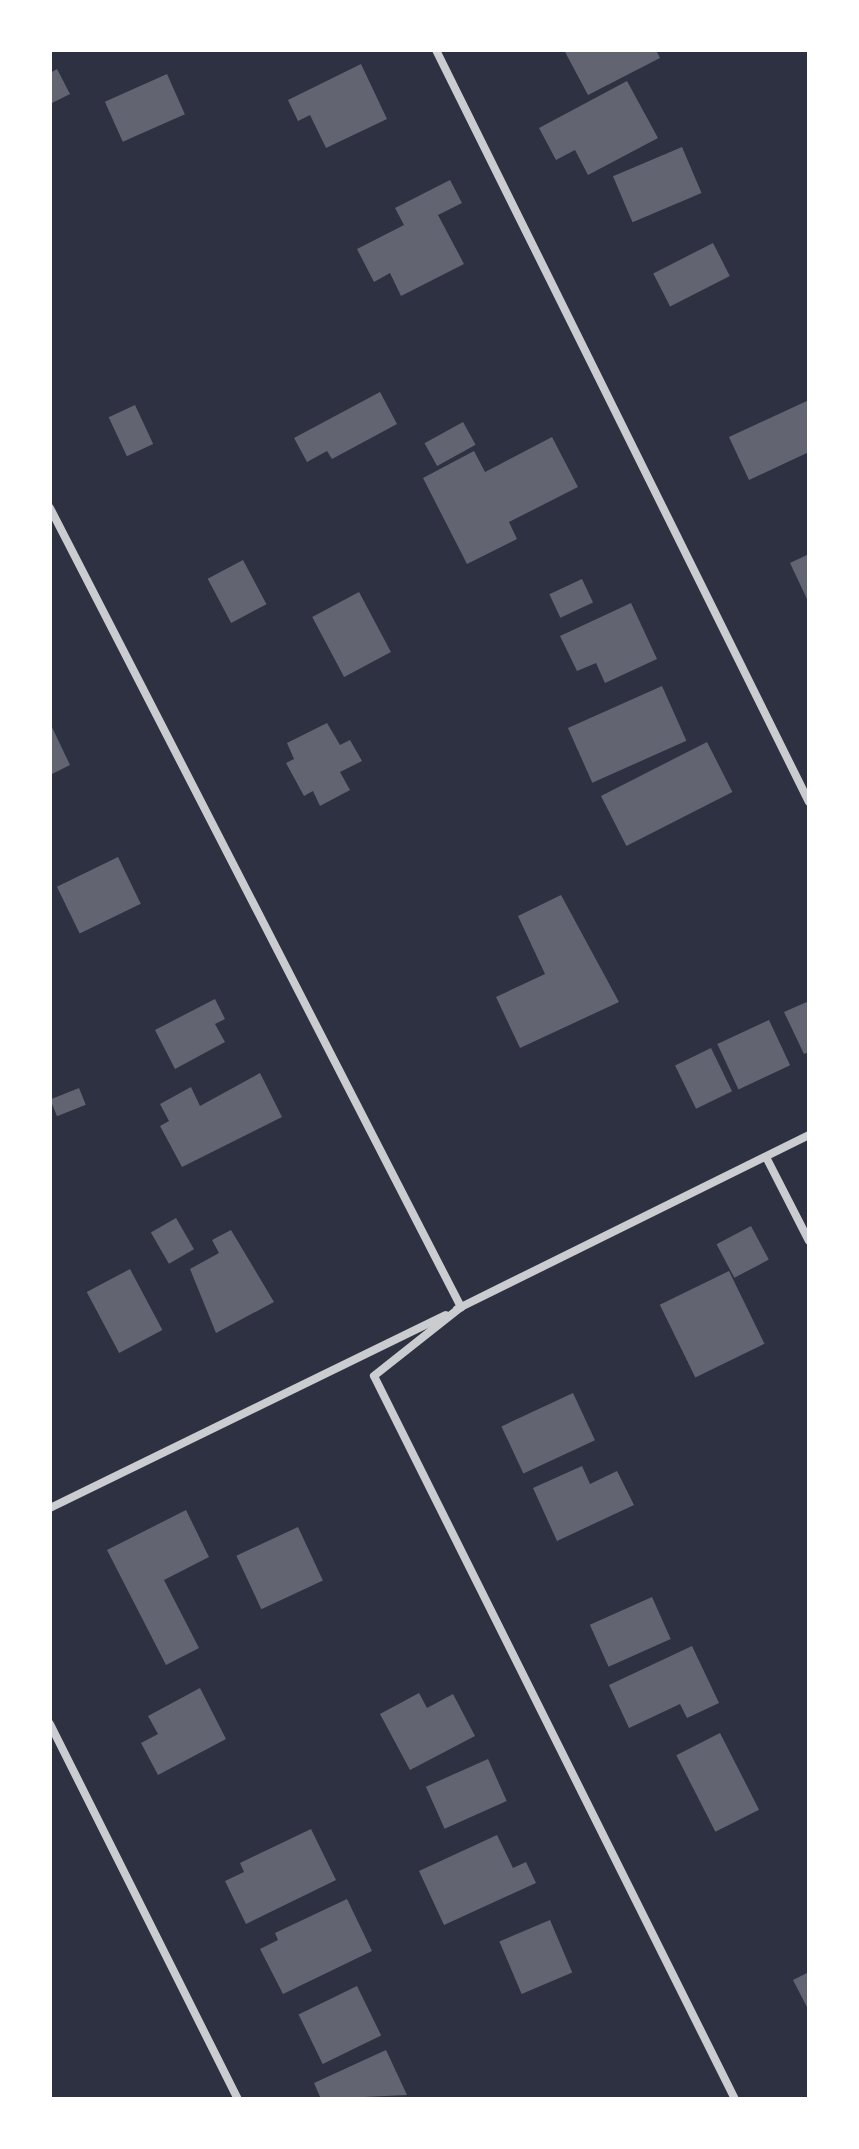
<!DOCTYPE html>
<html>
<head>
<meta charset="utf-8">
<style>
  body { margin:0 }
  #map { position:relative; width:859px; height:2149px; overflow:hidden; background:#2d3142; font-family:"Playfair Display",serif }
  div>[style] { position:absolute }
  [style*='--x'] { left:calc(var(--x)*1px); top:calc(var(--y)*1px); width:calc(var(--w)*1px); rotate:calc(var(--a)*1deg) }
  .building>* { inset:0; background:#626471; transform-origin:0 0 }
  .minor>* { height:8px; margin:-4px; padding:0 4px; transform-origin:4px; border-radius:4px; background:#caccd0 }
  span { translate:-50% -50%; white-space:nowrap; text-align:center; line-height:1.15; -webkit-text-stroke:6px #fff; paint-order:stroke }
  .frame { position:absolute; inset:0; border:52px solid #fff; pointer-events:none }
</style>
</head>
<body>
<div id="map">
  <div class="building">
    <div style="clip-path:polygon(564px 50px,656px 50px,660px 58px,588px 95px)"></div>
    <div style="clip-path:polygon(361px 64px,387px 119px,326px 148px,310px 115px,298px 121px,288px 100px)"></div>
    <div style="clip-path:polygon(57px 69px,70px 94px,50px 104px,50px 73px)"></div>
    <div style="left:167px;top:74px;width:44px;height:68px;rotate:66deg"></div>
    <div style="clip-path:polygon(627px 81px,658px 138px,588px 175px,575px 150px,556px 160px,539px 128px)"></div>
    <div style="left:682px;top:147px;width:50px;height:75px;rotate:67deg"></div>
    <div style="clip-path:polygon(450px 180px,462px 203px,438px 215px,464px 264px,401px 296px,390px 273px,374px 282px,357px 249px,404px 225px,395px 208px)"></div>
    <div style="left:713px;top:243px;width:37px;height:67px;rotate:63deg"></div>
    <div style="clip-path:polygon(380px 392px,397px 424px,332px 459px,327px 451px,307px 462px,294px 438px)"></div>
    <div style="clip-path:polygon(809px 400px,809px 452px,749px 480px,729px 437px)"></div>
    <div style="left:135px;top:405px;width:43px;height:29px;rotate:65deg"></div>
    <div style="left:463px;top:422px;width:26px;height:44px;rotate:61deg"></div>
    <div style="clip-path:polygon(552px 437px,578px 487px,509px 522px,517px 539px,467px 564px,423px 478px,474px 451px,485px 472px)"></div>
    <div style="clip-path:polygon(809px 554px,809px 598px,807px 599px,790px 563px)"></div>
    <div style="left:243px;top:560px;width:50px;height:40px;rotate:62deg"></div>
    <div style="left:582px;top:579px;width:26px;height:36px;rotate:65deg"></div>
    <div style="left:359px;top:592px;width:68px;height:53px;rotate:62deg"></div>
    <div style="clip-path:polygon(631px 603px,657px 659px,605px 683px,596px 663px,577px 671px,560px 636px)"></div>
    <div style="left:662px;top:686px;width:60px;height:103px;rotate:66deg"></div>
    <div style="clip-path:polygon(50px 723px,70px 765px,50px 775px)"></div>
    <div style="clip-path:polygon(327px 723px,340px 745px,350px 740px,362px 761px,340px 772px,350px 790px,320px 806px,313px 791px,304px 796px,286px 763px,294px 759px,287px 743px)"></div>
    <div style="left:707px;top:742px;width:56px;height:119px;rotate:63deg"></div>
    <div style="left:118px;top:857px;width:52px;height:68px;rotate:64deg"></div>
    <div style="clip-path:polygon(561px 895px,619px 1002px,520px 1048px,496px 997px,545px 974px,518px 916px)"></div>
    <div style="clip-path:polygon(215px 999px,225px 1019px,215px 1024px,225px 1042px,175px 1069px,155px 1030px)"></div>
    <div style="clip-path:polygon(809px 1001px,809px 1052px,804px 1054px,784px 1012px)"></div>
    <div style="left:769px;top:1020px;width:50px;height:57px;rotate:65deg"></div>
    <div style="left:711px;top:1048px;width:48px;height:40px;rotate:64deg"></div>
    <div style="clip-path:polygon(260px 1073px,282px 1117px,182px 1167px,160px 1126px,169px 1121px,160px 1104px,191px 1087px,200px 1106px)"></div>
    <div style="left:79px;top:1088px;width:18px;height:31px;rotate:68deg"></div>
    <div style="left:176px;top:1218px;width:36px;height:29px;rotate:60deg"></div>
    <div style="left:751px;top:1226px;width:38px;height:39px;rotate:62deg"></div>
    <div style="clip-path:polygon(231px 1230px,274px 1302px,216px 1333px,190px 1269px,219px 1253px,212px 1240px)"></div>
    <div style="left:130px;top:1269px;width:69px;height:49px;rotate:62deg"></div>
    <div style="left:729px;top:1271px;width:81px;height:77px;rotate:64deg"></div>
    <div style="left:573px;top:1393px;width:52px;height:79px;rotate:65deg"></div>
    <div style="clip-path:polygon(582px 1466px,590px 1484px,617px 1471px,634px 1505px,557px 1541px,533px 1488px)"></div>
    <div style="clip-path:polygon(186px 1510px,209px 1557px,164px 1580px,199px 1648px,166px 1665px,107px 1550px)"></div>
    <div style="left:298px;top:1527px;width:59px;height:68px;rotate:65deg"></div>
    <div style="left:652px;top:1597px;width:46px;height:68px;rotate:66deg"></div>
    <div style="clip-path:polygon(692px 1646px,719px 1703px,687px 1718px,680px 1704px,629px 1728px,609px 1685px)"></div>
    <div style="clip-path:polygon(200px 1688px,226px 1739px,158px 1775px,141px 1743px,158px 1734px,148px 1716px)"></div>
    <div style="clip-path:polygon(419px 1693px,427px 1708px,453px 1694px,475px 1736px,410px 1770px,380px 1714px)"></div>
    <div style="left:720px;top:1733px;width:86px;height:49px;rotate:63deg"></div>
    <div style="left:488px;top:1759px;width:46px;height:68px;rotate:66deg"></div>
    <div style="clip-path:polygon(311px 1829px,336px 1880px,246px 1924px,225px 1881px,244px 1872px,240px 1863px)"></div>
    <div style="clip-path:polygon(497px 1835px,513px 1868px,526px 1862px,536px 1883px,444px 1925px,419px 1871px)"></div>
    <div style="clip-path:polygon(347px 1899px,372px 1951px,283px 1994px,260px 1949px,278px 1940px,275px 1933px)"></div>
    <div style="left:550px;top:1920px;width:57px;height:55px;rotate:67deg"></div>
    <div style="clip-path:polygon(809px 1972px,809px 2011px,793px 1980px)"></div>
    <div style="left:357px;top:1986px;width:55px;height:65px;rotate:64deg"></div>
    <div style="clip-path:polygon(386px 2050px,407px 2095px,321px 2099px,314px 2083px)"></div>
  </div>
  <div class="minor">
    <div style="--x:436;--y:50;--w:839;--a:63.62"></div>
    <div style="--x:50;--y:508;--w:899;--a:62.78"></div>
    <div style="--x:461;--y:1307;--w:111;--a:141.6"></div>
    <div style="--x:374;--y:1376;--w:808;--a:63.47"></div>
    <div style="--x:766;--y:1157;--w:94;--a:62.9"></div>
    <div style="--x:457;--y:1309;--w:393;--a:-26.3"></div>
    <div style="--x:50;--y:1508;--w:440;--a:-26"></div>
    <div style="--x:50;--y:1724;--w:419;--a:63.4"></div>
  </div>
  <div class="frame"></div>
</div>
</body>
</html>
